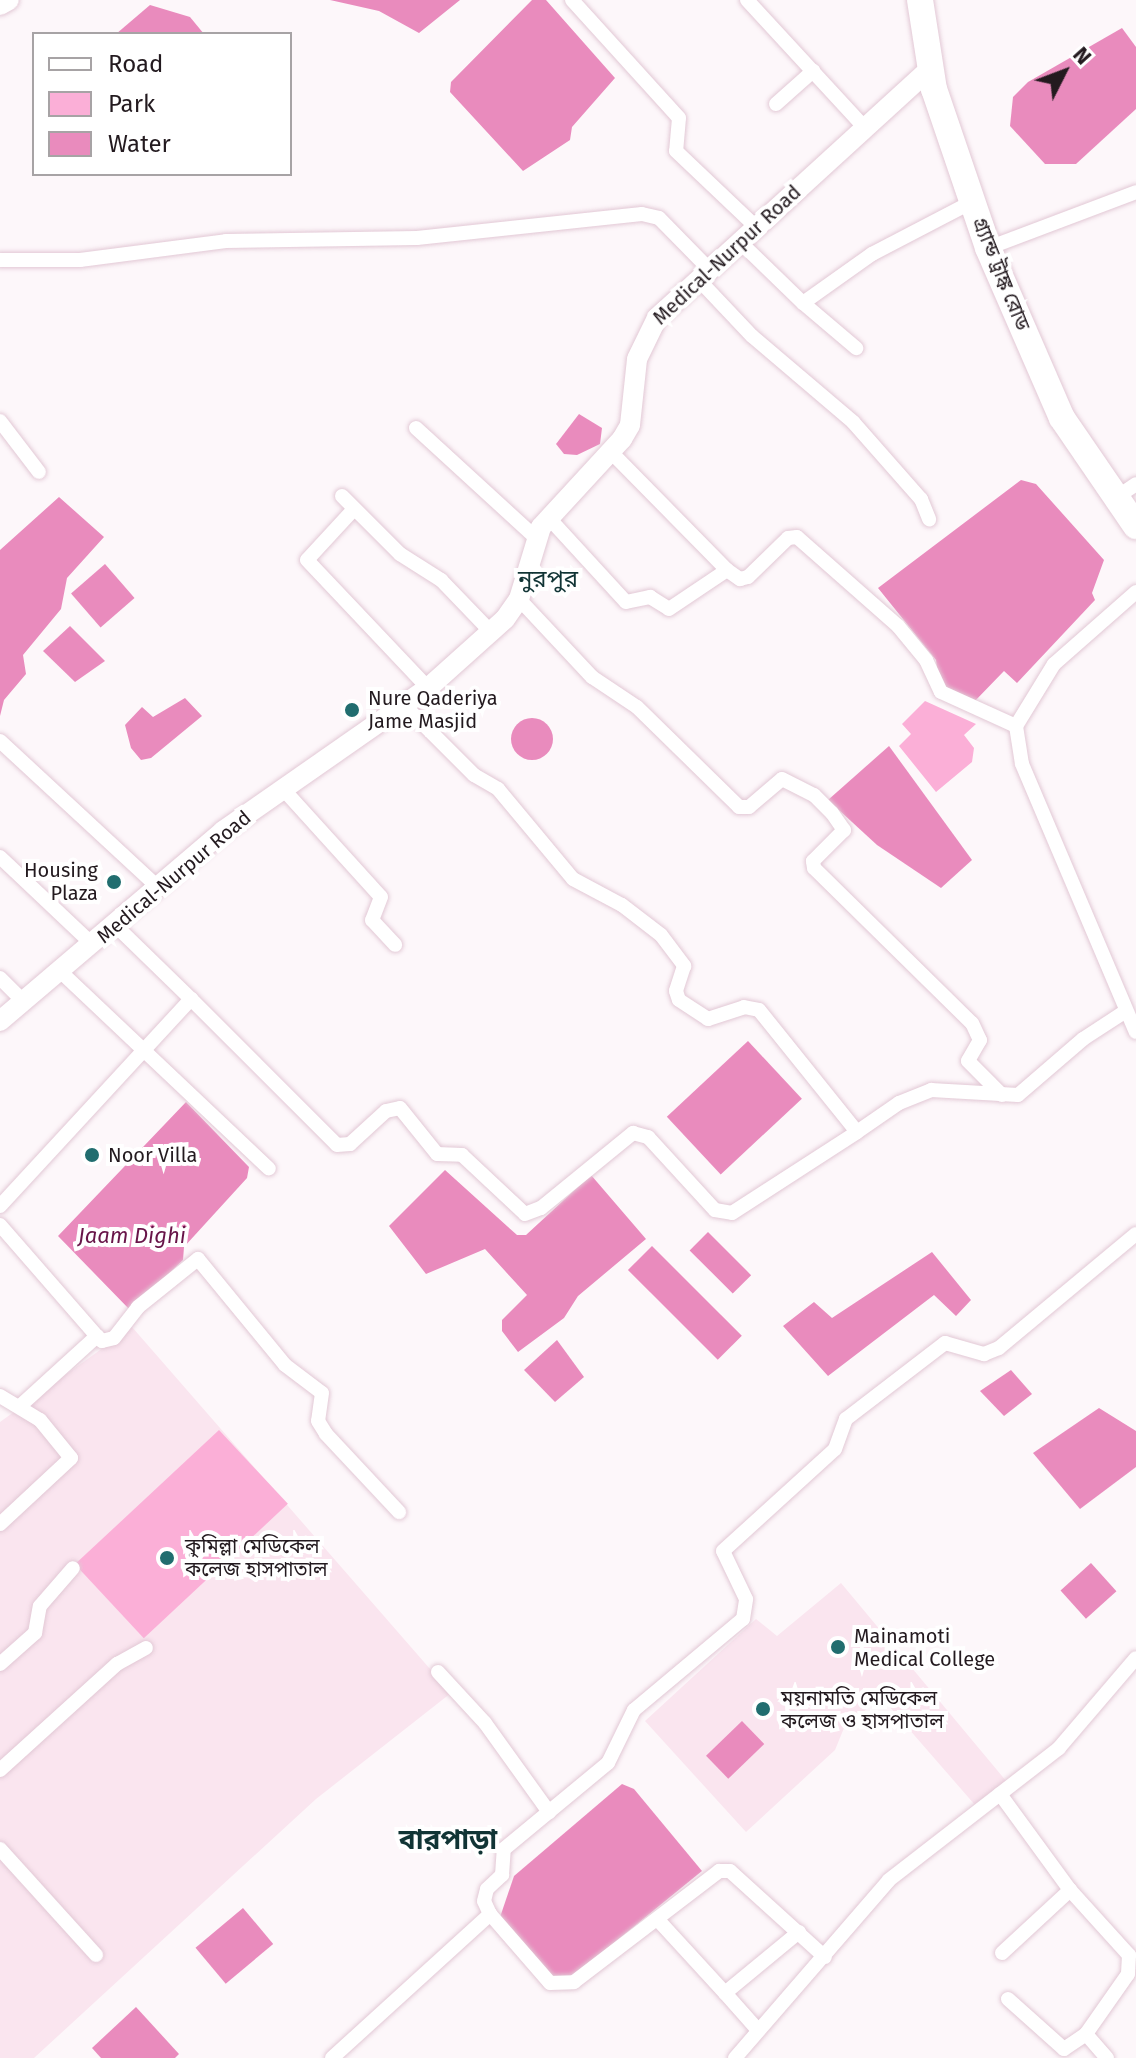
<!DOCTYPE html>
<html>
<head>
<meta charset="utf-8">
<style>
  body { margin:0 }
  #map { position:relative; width:1136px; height:2058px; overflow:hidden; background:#fdf7fa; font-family:"Fira Sans","Noto Sans Bengali",sans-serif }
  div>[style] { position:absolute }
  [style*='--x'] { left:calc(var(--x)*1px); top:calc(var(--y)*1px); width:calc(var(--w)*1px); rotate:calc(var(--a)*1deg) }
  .built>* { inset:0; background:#fae5ef }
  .green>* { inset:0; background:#fbafd7; transform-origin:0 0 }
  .water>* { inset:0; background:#e98bbd; transform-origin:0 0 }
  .round { border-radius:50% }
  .roads { filter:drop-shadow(0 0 2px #e2c8d5) drop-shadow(0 0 2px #e2c8d5) }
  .street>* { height:14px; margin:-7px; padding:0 7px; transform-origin:7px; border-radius:7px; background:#fff }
  .secondary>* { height:20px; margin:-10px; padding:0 10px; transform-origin:10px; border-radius:10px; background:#fff }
  .highway>* { height:26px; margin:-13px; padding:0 13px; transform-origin:13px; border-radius:13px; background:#fff }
  .dots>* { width:22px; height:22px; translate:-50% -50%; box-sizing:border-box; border:4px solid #fff; border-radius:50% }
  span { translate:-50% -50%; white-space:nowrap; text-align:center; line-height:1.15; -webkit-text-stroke:8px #fff; paint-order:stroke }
  .street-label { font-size:20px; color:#231a1f }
  .poi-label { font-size:20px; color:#231a1f }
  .left { translate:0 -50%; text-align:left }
  .right { translate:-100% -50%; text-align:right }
  .water-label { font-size:22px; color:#681549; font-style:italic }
  .quarter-label { font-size:24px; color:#113435 }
  .district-label { font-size:28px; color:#113435; font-weight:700 }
  .legend { position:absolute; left:32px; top:32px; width:260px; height:144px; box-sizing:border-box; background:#fff; border:2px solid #a7a3a5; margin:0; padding:10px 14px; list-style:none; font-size:24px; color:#231a1f }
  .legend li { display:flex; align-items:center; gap:16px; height:40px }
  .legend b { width:40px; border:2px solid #a7a3a5 }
  .north { position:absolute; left:1024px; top:32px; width:80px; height:80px; -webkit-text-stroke:6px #fff; paint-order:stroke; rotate:48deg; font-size:22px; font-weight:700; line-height:32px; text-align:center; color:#231a1f }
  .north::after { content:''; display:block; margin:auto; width:28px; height:36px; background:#231a1f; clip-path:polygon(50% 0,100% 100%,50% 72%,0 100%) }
</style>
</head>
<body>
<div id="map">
  <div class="built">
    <div style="clip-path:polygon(132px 1327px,451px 1693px,316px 1799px,34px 2058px,0 2058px,0 1422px)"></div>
    <div style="clip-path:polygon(841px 1583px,1007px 1782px,975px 1805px,881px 1697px,844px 1728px,835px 1750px,746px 1832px,645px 1721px,756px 1619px,777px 1636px)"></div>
  </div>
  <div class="green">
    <div style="clip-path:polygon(925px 701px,976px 724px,964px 735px,974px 748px,972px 762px,936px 792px,899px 746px,911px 734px,902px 724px)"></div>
    <div style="left:219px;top:1430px;width:101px;height:197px;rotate:47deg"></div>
  </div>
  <div class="water">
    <div style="clip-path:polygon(330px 0,460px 0,419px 33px,379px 11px)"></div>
    <div style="clip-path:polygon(532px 0,546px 0,615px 78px,572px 127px,570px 140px,523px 171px,450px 92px,451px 82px)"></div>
    <div style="clip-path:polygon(150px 5px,190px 17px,204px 34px,116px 34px)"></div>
    <div style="clip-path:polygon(1122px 28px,1136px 47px,1136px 109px,1076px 164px,1045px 164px,1010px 126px,1013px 97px,1028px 82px)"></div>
    <div style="clip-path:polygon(579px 414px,602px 428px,600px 444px,577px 455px,564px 454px,556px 444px)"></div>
    <div style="clip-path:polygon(1021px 480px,1036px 484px,1104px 560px,1092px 593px,1095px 600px,1017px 683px,1004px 671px,972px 704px,939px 684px,936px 660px,878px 588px)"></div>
    <div style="clip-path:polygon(59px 497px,104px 537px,67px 578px,61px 609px,23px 655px,26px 674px,4px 700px,0 716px,0 550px)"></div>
    <div style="left:105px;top:564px;width:45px;height:45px;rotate:49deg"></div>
    <div style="clip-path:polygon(70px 626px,105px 661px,75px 682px,43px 651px)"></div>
    <div style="clip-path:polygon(185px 698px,202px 716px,151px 758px,141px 760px,131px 748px,125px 725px,142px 707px,153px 717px)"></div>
    <div class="round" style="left:511px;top:718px;width:42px;height:42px"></div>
    <div style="clip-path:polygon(889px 746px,972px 860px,941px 888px,877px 845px,828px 800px)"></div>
    <div style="left:748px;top:1041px;width:79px;height:111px;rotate:47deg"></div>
    <div style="clip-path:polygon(186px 1102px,249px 1167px,247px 1178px,184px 1247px,183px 1260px,130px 1310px,58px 1236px)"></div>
    <div style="clip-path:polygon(445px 1170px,517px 1235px,526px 1235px,591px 1175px,646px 1239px,578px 1296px,564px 1318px,518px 1352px,502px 1331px,502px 1320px,527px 1295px,485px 1249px,426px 1274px,389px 1226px)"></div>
    <div style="left:708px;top:1232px;width:61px;height:26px;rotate:45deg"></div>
    <div style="left:652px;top:1246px;width:127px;height:34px;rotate:45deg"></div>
    <div style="clip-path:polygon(932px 1252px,971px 1300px,956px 1316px,934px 1295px,828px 1376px,783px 1326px,814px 1302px,832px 1318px)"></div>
    <div style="clip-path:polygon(557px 1340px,584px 1377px,555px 1402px,524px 1370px)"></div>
    <div style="clip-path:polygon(1011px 1370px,1032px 1394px,1004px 1416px,980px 1391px)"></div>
    <div style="clip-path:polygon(1099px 1408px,1136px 1431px,1136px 1467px,1080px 1509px,1033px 1453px)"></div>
    <div style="left:1091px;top:1563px;width:38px;height:41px;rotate:48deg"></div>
    <div style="left:742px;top:1721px;width:32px;height:50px;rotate:46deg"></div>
    <div style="clip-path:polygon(622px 1784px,634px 1789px,702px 1871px,556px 1990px,496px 1929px,514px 1876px)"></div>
    <div style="left:243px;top:1908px;width:47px;height:62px;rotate:50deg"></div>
    <div style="clip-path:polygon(136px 2007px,179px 2054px,175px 2058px,101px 2058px,92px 2048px)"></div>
  </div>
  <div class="roads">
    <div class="street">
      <div style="--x:572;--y:0;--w:159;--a:47.8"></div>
      <div style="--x:679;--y:118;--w:33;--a:95"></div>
      <div style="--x:676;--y:151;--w:110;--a:43.5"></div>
      <div style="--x:747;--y:0;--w:173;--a:47.3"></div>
      <div style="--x:776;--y:104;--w:50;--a:-41.7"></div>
      <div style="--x:740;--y:242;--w:88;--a:44.1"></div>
      <div style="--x:803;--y:303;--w:85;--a:-35.4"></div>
      <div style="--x:872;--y:254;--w:113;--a:-27.5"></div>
      <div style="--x:988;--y:248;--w:158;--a:-20.7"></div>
      <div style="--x:0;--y:260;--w:80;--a:0"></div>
      <div style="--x:80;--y:260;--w:147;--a:-7.4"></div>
      <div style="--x:226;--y:241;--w:191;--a:-0.9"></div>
      <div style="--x:417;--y:238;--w:226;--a:-6.1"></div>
      <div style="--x:642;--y:214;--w:17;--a:13"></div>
      <div style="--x:659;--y:218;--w:73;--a:45.6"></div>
      <div style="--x:699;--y:280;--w:77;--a:46.6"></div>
      <div style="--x:752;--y:336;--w:133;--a:40.4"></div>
      <div style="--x:853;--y:422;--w:103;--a:48.6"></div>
      <div style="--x:921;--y:499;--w:22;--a:68"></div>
      <div style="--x:803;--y:303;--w:70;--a:40.3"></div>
      <div style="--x:0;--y:421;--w:64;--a:52.6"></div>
      <div style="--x:416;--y:428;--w:161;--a:42.5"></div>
      <div style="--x:611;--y:452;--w:165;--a:45.5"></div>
      <div style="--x:342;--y:496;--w:82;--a:45"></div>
      <div style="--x:400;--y:554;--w:49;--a:32.4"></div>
      <div style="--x:441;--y:580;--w:71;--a:46.1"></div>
      <div style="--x:1117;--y:497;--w:23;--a:-34"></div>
      <div style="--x:354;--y:509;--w:69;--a:132.7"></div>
      <div style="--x:307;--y:560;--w:176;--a:46.6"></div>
      <div style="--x:548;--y:517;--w:115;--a:47.5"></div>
      <div style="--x:626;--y:602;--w:25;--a:-12"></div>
      <div style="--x:650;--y:597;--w:22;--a:32"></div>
      <div style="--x:669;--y:609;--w:70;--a:-33.9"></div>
      <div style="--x:727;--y:570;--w:16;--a:35"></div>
      <div style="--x:740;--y:579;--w:8;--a:-14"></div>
      <div style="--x:748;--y:577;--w:56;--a:-44.3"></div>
      <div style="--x:788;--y:538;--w:9;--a:-6"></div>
      <div style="--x:797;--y:537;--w:135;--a:41.4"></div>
      <div style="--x:898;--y:626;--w:44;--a:50.5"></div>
      <div style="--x:926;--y:660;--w:35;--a:65"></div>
      <div style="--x:941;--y:692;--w:82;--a:24.4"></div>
      <div style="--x:1136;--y:592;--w:109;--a:138.7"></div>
      <div style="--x:1054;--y:664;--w:73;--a:121.5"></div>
      <div style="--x:1016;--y:726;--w:38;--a:81"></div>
      <div style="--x:1022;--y:764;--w:291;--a:67"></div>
      <div style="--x:519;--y:599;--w:107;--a:46.9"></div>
      <div style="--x:592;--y:677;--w:54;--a:33.7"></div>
      <div style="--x:637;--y:707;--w:143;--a:44.4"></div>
      <div style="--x:739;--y:807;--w:10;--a:0"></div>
      <div style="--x:749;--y:807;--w:43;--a:-40.3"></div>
      <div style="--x:782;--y:779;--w:36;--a:27"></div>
      <div style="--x:814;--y:795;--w:25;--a:45"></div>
      <div style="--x:832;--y:813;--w:21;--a:55"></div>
      <div style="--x:844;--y:830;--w:44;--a:135"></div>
      <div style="--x:813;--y:861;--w:7;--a:82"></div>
      <div style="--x:814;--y:868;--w:221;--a:44.5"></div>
      <div style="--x:972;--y:1023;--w:19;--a:65"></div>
      <div style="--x:980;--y:1040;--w:24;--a:120"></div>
      <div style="--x:968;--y:1061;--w:48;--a:45"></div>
      <div style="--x:404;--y:705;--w:99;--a:45"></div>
      <div style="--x:474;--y:775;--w:28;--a:30"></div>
      <div style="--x:498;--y:789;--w:117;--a:50.2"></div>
      <div style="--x:573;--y:879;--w:55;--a:28"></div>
      <div style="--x:622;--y:905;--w:49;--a:37.6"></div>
      <div style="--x:661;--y:935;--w:39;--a:53"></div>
      <div style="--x:684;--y:966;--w:26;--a:108"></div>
      <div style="--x:676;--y:991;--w:9;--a:72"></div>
      <div style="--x:679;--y:1000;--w:35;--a:33"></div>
      <div style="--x:708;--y:1019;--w:38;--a:-18"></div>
      <div style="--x:744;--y:1007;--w:15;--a:11"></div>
      <div style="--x:759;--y:1010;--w:156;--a:51.2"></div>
      <div style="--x:857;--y:1132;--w:51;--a:-34.6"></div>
      <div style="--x:899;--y:1103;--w:35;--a:-22"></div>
      <div style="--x:931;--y:1090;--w:87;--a:3.3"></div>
      <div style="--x:1018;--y:1095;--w:86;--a:-40.7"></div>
      <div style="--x:1083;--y:1039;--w:51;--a:-33.1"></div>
      <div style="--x:0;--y:741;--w:217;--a:42.8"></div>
      <div style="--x:284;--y:790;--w:144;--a:47.8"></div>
      <div style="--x:381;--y:897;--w:25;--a:111"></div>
      <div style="--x:372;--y:920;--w:34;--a:47"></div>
      <div style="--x:0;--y:857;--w:128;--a:43.4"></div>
      <div style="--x:61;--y:972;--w:286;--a:43.4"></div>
      <div style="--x:0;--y:978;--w:34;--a:45"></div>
      <div style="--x:191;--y:999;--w:206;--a:45"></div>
      <div style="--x:337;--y:1145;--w:13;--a:-4"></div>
      <div style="--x:350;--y:1144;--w:49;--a:-42.5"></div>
      <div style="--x:386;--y:1111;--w:14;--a:-12"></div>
      <div style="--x:400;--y:1108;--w:59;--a:51.2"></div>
      <div style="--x:437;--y:1154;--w:25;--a:2"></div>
      <div style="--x:462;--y:1155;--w:86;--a:43.1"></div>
      <div style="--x:525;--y:1214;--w:17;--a:-21"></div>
      <div style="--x:541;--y:1208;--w:119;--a:-39.2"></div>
      <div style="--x:633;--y:1133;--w:16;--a:15"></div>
      <div style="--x:648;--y:1137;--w:99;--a:47.5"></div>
      <div style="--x:715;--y:1210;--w:17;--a:10"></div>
      <div style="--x:732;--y:1213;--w:149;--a:-32.9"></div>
      <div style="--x:0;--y:1206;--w:282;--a:-47.3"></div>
      <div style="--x:191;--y:999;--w:105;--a:-135.8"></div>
      <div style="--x:0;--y:1225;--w:147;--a:48.9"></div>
      <div style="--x:97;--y:1336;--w:105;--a:137.7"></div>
      <div style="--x:97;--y:1336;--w:7;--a:45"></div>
      <div style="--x:102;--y:1341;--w:12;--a:-14"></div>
      <div style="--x:114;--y:1338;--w:39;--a:-52"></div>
      <div style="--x:138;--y:1307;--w:77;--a:-38.7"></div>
      <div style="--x:198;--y:1259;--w:137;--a:50.6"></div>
      <div style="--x:285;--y:1365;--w:46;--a:37.1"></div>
      <div style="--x:322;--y:1393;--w:28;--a:98"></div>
      <div style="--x:318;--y:1421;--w:15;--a:58"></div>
      <div style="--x:326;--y:1434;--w:107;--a:46.9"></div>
      <div style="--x:0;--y:1396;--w:47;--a:31"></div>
      <div style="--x:40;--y:1420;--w:49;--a:50.8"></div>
      <div style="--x:71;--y:1458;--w:97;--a:137.1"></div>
      <div style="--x:0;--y:1664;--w:47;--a:-41.5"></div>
      <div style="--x:35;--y:1633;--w:27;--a:-80"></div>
      <div style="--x:40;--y:1606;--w:50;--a:-49"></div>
      <div style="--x:438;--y:1672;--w:69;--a:47.3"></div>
      <div style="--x:485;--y:1723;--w:110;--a:54.3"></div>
      <div style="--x:0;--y:1770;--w:158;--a:-42.2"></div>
      <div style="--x:117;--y:1664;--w:33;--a:-29"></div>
      <div style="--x:1000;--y:1794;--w:119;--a:53.9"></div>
      <div style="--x:1070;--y:1890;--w:88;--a:47.8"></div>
      <div style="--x:1129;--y:1955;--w:19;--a:93"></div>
      <div style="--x:1128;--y:1974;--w:73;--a:125"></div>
      <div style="--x:1086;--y:2034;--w:32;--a:49"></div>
      <div style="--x:0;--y:1849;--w:143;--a:47.8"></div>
      <div style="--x:490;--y:1914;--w:91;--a:49"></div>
      <div style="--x:550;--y:1983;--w:24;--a:-2"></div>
      <div style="--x:574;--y:1982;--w:183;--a:-37.4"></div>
      <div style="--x:719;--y:1871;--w:11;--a:0"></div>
      <div style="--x:730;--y:1871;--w:128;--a:42.2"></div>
      <div style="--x:659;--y:1921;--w:98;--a:47.5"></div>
      <div style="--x:1002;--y:1953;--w:93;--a:-42.8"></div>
      <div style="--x:1008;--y:1999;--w:75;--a:41.8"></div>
      <div style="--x:1064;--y:2049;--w:27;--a:-34"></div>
      <div style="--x:757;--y:2029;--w:48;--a:-131.6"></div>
      <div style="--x:725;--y:1993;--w:96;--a:-39.5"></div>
      <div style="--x:332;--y:2058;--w:214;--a:-42.3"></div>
      <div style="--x:490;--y:1914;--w:14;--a:-115"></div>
      <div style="--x:484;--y:1901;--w:12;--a:-76"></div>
      <div style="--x:487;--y:1889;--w:21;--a:-43"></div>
      <div style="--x:502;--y:1875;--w:26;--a:-86"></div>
      <div style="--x:504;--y:1849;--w:135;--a:-39.6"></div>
      <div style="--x:608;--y:1763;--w:59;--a:-63.9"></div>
      <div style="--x:634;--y:1710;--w:142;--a:-39.9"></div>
      <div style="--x:743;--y:1619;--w:20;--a:-81"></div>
      <div style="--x:746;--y:1599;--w:53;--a:-115.6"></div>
      <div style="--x:723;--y:1551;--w:151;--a:-42.3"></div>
      <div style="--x:835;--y:1449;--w:32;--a:-70"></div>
      <div style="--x:846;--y:1419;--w:125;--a:-37.5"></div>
      <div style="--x:945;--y:1343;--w:41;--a:15.8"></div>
      <div style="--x:984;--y:1354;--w:16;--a:-22"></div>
      <div style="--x:999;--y:1348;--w:178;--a:-39.8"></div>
      <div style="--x:735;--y:2058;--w:235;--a:-49.1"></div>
      <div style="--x:889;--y:1880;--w:215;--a:-37.8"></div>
      <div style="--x:1059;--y:1748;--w:118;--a:-49.5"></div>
    </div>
    <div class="secondary">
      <div style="--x:0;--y:5;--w:10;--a:-29"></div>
      <div style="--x:0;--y:1021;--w:293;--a:-40.4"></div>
      <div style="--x:223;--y:831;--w:250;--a:-34.9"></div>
      <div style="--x:428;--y:688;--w:103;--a:-41.9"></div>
      <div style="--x:505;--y:619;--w:24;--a:-55"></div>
      <div style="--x:519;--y:599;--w:75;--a:-73"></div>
      <div style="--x:541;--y:527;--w:120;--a:-47.4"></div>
      <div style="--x:622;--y:439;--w:16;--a:-60"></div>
      <div style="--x:630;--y:425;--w:66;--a:-83.9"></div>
      <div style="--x:637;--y:359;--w:46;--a:-64"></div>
      <div style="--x:657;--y:318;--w:368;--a:-42.4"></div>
    </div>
    <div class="highway">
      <div style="--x:920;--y:0;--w:90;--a:81.1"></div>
      <div style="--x:934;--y:89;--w:168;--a:71.2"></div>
      <div style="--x:988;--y:248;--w:185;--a:66.5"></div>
      <div style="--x:1062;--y:418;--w:131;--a:55.6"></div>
    </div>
  </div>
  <div class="dots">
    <div style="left:352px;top:710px;background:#216d6f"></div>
    <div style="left:114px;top:882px;background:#216d6f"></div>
    <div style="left:92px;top:1155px;background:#216d6f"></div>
    <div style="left:167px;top:1558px;background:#216d6f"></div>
    <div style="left:838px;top:1647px;background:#216d6f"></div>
    <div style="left:763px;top:1709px;background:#216d6f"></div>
  </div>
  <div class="street-label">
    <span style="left:727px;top:255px;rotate:-43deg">Medical-Nurpur Road</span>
    <span style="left:1001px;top:274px;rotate:68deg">গ্র্যান্ড ট্রাঙ্ক রোড</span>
    <span style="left:174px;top:877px;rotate:-40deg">Medical-Nurpur Road</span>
  </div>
  <div class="poi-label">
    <span class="left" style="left:368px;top:710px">Nure Qaderiya<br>Jame Masjid</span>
    <span class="right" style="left:98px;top:882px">Housing<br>Plaza</span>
    <span class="left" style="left:108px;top:1155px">Noor Villa</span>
    <span class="left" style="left:185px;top:1558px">কুমিল্লা মেডিকেল<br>কলেজ হাসপাতাল</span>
    <span class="left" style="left:854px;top:1648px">Mainamoti<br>Medical College</span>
    <span class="left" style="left:781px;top:1710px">ময়নামতি মেডিকেল<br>কলেজ ও হাসপাতাল</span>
  </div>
  <div class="water-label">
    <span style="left:132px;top:1236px">Jaam Dighi</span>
  </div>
  <div class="quarter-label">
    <span style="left:548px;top:580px">নুরপুর</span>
  </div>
  <div class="district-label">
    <span style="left:448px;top:1840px">বারপাড়া</span>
  </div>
  <ul class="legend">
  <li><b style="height:10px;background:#fff"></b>Road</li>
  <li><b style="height:22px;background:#fbafd7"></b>Park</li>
  <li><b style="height:22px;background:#e98bbd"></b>Water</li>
  </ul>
  <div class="north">N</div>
</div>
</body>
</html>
